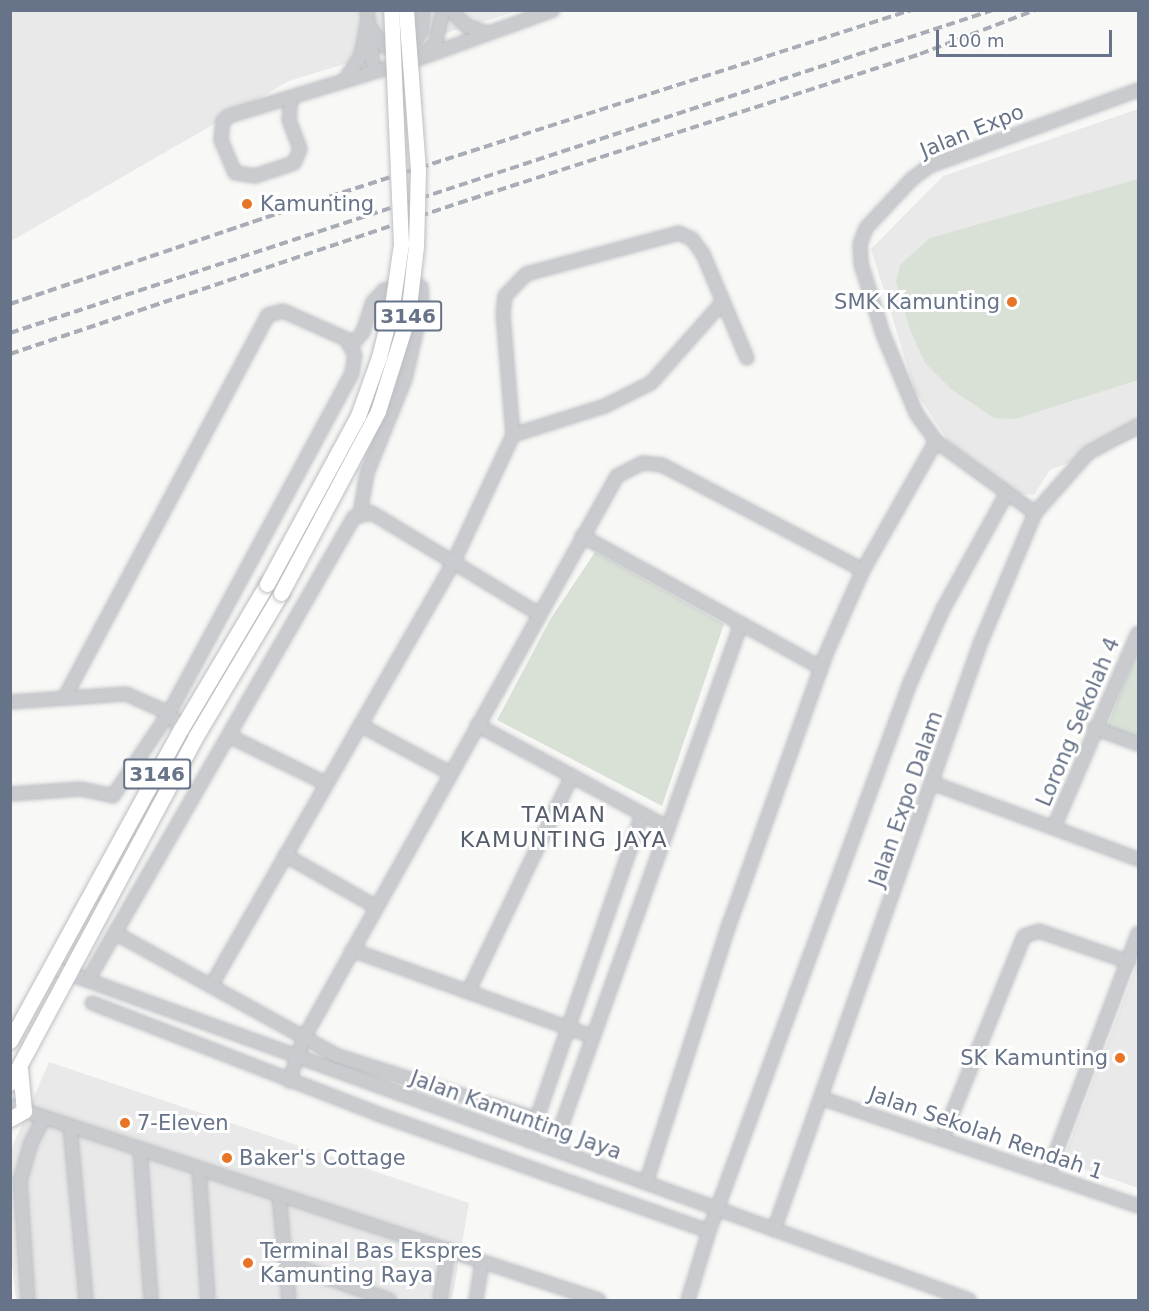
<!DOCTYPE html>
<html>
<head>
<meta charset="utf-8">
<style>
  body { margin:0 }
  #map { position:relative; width:1149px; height:1311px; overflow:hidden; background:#f8f8f6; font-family:"DejaVu Sans",sans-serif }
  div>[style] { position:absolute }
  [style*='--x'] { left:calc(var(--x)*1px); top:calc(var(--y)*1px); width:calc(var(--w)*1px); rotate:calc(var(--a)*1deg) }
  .built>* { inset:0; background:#e9e9e9 }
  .green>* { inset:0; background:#d9e1d7 }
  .roads { filter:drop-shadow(0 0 2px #bbbec2) drop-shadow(0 0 2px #bbbec2) }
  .minor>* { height:12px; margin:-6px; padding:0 6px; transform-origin:6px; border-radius:6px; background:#c9cbcf }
  .major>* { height:15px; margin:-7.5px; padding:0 7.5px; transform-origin:7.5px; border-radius:7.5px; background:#fff }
  .rail>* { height:4px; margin-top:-2px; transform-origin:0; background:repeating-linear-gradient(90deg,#a8acb4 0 9px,transparent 0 13.5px) }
  .bridges { filter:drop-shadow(0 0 2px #bbbec2) drop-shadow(0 0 2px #bbbec2) }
  .major-bridge>* { height:15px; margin:-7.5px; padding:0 7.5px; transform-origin:7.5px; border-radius:7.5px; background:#fff }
  .dots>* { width:16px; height:16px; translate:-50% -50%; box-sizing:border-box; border:3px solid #fff; border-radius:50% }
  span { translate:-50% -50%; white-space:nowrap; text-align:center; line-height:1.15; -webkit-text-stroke:6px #fff; paint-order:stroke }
  .shield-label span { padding:2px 4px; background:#fff; border:2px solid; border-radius:4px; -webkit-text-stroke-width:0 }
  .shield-label { font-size:20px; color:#677388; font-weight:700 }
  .street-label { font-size:21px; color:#677388 }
  .poi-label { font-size:21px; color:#677388 }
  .left { translate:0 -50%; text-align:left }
  .right { translate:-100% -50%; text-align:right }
  .neighbourhood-label { font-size:22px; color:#555e6c; letter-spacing:1.5px }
  .frame { position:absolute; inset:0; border:12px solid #677388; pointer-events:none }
  .scale { position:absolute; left:936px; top:30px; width:176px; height:27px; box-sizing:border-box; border:3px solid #677388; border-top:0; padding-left:8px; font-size:18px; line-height:21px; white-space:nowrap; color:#677388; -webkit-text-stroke:4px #fff; paint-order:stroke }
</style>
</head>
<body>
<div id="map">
  <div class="built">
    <div style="clip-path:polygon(11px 11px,517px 11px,289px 81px,11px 241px)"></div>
    <div style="clip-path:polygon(1138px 109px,1138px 437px,1050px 470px,1034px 495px,1019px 494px,949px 442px,915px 391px,871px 249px,943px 176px)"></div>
    <div style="clip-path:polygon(1138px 962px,1138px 1188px,1069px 1164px,1065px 1155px)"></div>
    <div style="clip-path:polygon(49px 1062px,469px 1203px,452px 1300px,16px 1300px,10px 1244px,10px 1152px)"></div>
  </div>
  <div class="green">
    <div style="clip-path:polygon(1138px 179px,1138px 380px,1015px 419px,994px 418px,951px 389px,925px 363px,910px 330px,896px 282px,900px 265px,930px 238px)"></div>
    <div style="clip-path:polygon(595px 552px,724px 624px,662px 806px,497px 720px,551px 618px)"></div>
    <div style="clip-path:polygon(1138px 649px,1138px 742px,1105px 732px)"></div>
  </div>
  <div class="roads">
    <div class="minor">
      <div style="--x:367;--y:10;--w:62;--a:83.6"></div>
      <div style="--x:451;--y:10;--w:22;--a:47"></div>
      <div style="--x:466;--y:26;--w:22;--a:18"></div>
      <div style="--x:367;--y:24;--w:29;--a:52"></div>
      <div style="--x:385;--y:47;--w:19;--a:0"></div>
      <div style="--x:404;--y:47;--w:14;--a:-30"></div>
      <div style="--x:416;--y:40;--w:11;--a:-63"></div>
      <div style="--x:421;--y:30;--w:20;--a:-84"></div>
      <div style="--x:424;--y:55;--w:18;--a:-47"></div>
      <div style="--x:436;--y:42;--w:33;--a:-78"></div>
      <div style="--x:344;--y:81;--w:30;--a:-56"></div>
      <div style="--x:361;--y:56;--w:33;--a:-79"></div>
      <div style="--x:291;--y:98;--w:22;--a:95"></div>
      <div style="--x:289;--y:120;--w:31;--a:69"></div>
      <div style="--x:300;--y:149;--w:15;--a:113"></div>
      <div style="--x:294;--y:163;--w:41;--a:161.6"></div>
      <div style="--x:255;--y:176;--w:20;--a:-171"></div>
      <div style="--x:235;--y:173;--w:36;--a:-113"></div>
      <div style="--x:221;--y:140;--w:19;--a:-84"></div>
      <div style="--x:223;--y:121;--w:8;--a:-40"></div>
      <div style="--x:229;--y:116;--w:203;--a:-16.9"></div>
      <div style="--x:423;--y:57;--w:138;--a:-19.9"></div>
      <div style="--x:352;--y:345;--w:17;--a:-50"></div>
      <div style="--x:363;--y:332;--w:32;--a:-72"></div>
      <div style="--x:373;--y:302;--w:16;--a:-47"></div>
      <div style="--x:384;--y:290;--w:32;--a:-9"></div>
      <div style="--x:416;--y:285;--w:5;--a:22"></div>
      <div style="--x:421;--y:287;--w:19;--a:87"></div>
      <div style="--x:422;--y:306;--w:75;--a:103.1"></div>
      <div style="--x:405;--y:379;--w:101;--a:112"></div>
      <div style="--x:367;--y:473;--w:42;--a:99.7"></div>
      <div style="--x:513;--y:435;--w:121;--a:-94.7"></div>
      <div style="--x:503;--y:314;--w:18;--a:-84"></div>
      <div style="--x:505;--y:296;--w:30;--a:-46"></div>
      <div style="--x:526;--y:274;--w:158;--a:-15"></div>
      <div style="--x:679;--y:233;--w:14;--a:25"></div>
      <div style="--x:692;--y:239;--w:19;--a:54"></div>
      <div style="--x:703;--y:254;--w:113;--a:67.1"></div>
      <div style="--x:1035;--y:513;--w:122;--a:-144"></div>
      <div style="--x:936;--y:441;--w:34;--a:-126"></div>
      <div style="--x:916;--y:413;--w:86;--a:-112.7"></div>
      <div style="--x:883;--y:334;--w:73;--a:-107.4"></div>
      <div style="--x:861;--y:264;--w:20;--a:-93"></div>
      <div style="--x:860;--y:244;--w:17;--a:-69"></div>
      <div style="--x:866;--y:228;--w:67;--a:-46.8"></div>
      <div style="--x:912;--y:179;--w:21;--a:-37"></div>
      <div style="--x:929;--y:166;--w:222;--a:-20"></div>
      <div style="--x:582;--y:536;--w:273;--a:28.9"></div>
      <div style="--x:10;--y:702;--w:116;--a:-3.9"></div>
      <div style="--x:126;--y:694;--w:47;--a:23.8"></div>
      <div style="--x:169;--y:713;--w:20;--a:53"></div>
      <div style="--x:360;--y:725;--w:102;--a:28.1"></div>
      <div style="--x:477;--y:725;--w:217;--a:28.3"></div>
      <div style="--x:1094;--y:728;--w:47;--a:20"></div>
      <div style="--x:229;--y:736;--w:107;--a:26.1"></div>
      <div style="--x:932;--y:783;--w:220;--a:20.3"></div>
      <div style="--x:10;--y:794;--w:71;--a:-4"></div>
      <div style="--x:81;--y:789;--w:33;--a:12"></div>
      <div style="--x:113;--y:796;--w:100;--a:-56"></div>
      <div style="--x:169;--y:713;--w:386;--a:-61.7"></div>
      <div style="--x:352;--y:373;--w:18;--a:-81"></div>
      <div style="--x:355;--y:355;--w:18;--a:-119"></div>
      <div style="--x:346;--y:339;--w:69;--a:-156"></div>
      <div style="--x:283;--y:311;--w:16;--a:165"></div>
      <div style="--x:268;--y:315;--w:432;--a:118"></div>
      <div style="--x:1054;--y:827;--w:211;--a:-66.6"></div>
      <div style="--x:285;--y:855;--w:105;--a:29.7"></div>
      <div style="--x:115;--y:933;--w:255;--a:28.9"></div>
      <div style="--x:338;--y:1056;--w:209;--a:17.6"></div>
      <div style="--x:352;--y:950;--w:256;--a:19.8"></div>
      <div style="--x:51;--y:967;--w:977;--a:19.94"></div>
      <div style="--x:88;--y:980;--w:534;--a:-60.12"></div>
      <div style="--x:354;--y:517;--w:18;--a:-13"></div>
      <div style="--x:372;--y:513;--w:195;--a:31.2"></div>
      <div style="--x:211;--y:986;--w:490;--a:-60.2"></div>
      <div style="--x:454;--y:561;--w:139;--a:-64.9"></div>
      <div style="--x:513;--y:435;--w:96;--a:-17.5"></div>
      <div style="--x:605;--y:406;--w:51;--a:-26.6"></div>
      <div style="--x:651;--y:383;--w:106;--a:-48.5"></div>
      <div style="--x:468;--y:992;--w:240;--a:-64.3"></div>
      <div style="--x:92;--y:1003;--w:304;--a:21.2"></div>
      <div style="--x:375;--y:1113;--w:354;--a:19.5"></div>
      <div style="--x:289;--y:1081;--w:46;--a:-70.8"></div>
      <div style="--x:304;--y:1038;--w:643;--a:-60.88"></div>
      <div style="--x:617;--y:476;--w:29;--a:-27"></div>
      <div style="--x:643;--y:463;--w:19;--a:6"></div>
      <div style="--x:662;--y:465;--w:227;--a:27.6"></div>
      <div style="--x:821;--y:1098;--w:335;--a:18.8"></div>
      <div style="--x:10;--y:1106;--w:620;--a:18.23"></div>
      <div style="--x:70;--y:1126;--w:175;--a:84.7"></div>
      <div style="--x:942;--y:1139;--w:219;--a:-68"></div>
      <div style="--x:1024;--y:936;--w:16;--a:-18"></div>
      <div style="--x:1039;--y:931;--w:95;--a:19"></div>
      <div style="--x:529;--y:1141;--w:346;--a:-70.9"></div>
      <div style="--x:140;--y:1149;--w:151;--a:85.8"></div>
      <div style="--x:553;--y:1149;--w:558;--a:-70.3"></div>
      <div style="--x:199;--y:1169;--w:131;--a:86.1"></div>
      <div style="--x:1048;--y:1173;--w:256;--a:-69.4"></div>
      <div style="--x:646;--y:1183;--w:274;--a:-72.2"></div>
      <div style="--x:730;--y:922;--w:282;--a:-70.3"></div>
      <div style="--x:825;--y:656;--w:94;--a:-66.2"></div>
      <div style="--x:863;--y:570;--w:148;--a:-60.5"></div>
      <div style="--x:279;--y:1195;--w:105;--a:84.6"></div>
      <div style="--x:774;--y:1230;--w:621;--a:-70.63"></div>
      <div style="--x:980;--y:644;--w:142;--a:-67.2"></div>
      <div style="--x:1035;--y:513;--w:80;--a:-48.5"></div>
      <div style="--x:1088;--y:453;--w:57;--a:-28.4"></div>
      <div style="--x:285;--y:1262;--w:111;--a:20.1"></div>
      <div style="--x:28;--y:1300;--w:119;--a:-93.8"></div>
      <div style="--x:20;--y:1181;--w:40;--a:-74"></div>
      <div style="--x:31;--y:1143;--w:29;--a:-63"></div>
      <div style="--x:440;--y:1300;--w:51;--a:-80.9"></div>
      <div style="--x:476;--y:1300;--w:38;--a:-81"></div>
      <div style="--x:688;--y:1300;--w:72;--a:-73.1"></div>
      <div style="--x:709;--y:1231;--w:584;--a:-69.86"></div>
      <div style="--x:910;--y:683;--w:81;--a:-66"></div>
      <div style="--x:943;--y:609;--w:130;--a:-61.1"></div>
    </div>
    <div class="major">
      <div style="--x:10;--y:1041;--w:356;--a:-61.3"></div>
      <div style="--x:181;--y:729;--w:169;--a:-59.3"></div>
      <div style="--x:10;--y:1083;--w:394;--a:-61.8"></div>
      <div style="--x:196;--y:736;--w:166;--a:-59.3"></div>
      <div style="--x:10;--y:1119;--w:16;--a:-30"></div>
      <div style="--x:24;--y:1111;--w:42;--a:-95.4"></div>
    </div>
  </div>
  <div class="rail">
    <div style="--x:10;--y:304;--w:297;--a:-18.7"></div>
    <div style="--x:291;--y:209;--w:651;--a:-17.79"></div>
    <div style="--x:10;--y:333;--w:1035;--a:-18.19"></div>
    <div style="--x:10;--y:354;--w:474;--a:-18.6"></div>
    <div style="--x:459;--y:203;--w:484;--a:-17.9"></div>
    <div style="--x:920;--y:54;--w:123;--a:-20.9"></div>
  </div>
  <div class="bridges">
    <div class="major-bridge">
      <div style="--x:267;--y:584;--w:191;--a:-61.6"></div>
      <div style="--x:358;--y:416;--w:63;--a:-70.4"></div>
      <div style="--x:379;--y:357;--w:53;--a:-75.7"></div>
      <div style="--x:392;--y:306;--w:63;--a:-81.7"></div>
      <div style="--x:401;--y:244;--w:234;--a:-92.4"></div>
      <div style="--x:281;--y:593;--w:206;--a:-61.9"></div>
      <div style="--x:378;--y:411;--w:100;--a:-72.5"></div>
      <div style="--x:408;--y:316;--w:70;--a:-83.5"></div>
      <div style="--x:416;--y:246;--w:76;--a:-88.5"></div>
      <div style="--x:418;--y:170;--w:160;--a:-94.3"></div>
    </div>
  </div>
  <div class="dots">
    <div style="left:247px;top:204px;background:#e87526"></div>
    <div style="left:1012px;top:302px;background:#e87526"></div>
    <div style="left:1120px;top:1058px;background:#e87526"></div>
    <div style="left:125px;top:1123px;background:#e87526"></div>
    <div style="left:227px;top:1158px;background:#e87526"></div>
    <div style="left:248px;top:1263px;background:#e87526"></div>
  </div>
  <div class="shield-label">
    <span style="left:408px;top:316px">3146</span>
    <span style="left:157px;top:774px">3146</span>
  </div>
  <div class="street-label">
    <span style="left:972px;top:131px;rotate:-22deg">Jalan Expo</span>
    <span style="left:1078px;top:722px;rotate:-67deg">Lorong Sekolah 4</span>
    <span style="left:906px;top:799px;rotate:-71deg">Jalan Expo Dalam</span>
    <span style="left:516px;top:1115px;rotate:20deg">Jalan Kamunting Jaya</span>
    <span style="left:986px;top:1133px;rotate:19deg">Jalan Sekolah Rendah 1</span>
  </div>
  <div class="poi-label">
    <span class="left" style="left:260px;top:204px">Kamunting</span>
    <span class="right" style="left:1000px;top:302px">SMK Kamunting</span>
    <span class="right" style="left:1108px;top:1058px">SK Kamunting</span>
    <span class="left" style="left:137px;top:1123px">7-Eleven</span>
    <span class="left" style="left:239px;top:1158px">Baker's Cottage</span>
    <span class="left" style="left:260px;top:1263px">Terminal Bas Ekspres<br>Kamunting Raya</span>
  </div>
  <div class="neighbourhood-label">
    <span style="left:564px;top:827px">TAMAN<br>KAMUNTING JAYA</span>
  </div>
  <div class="frame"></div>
  <div class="scale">100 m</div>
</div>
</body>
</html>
